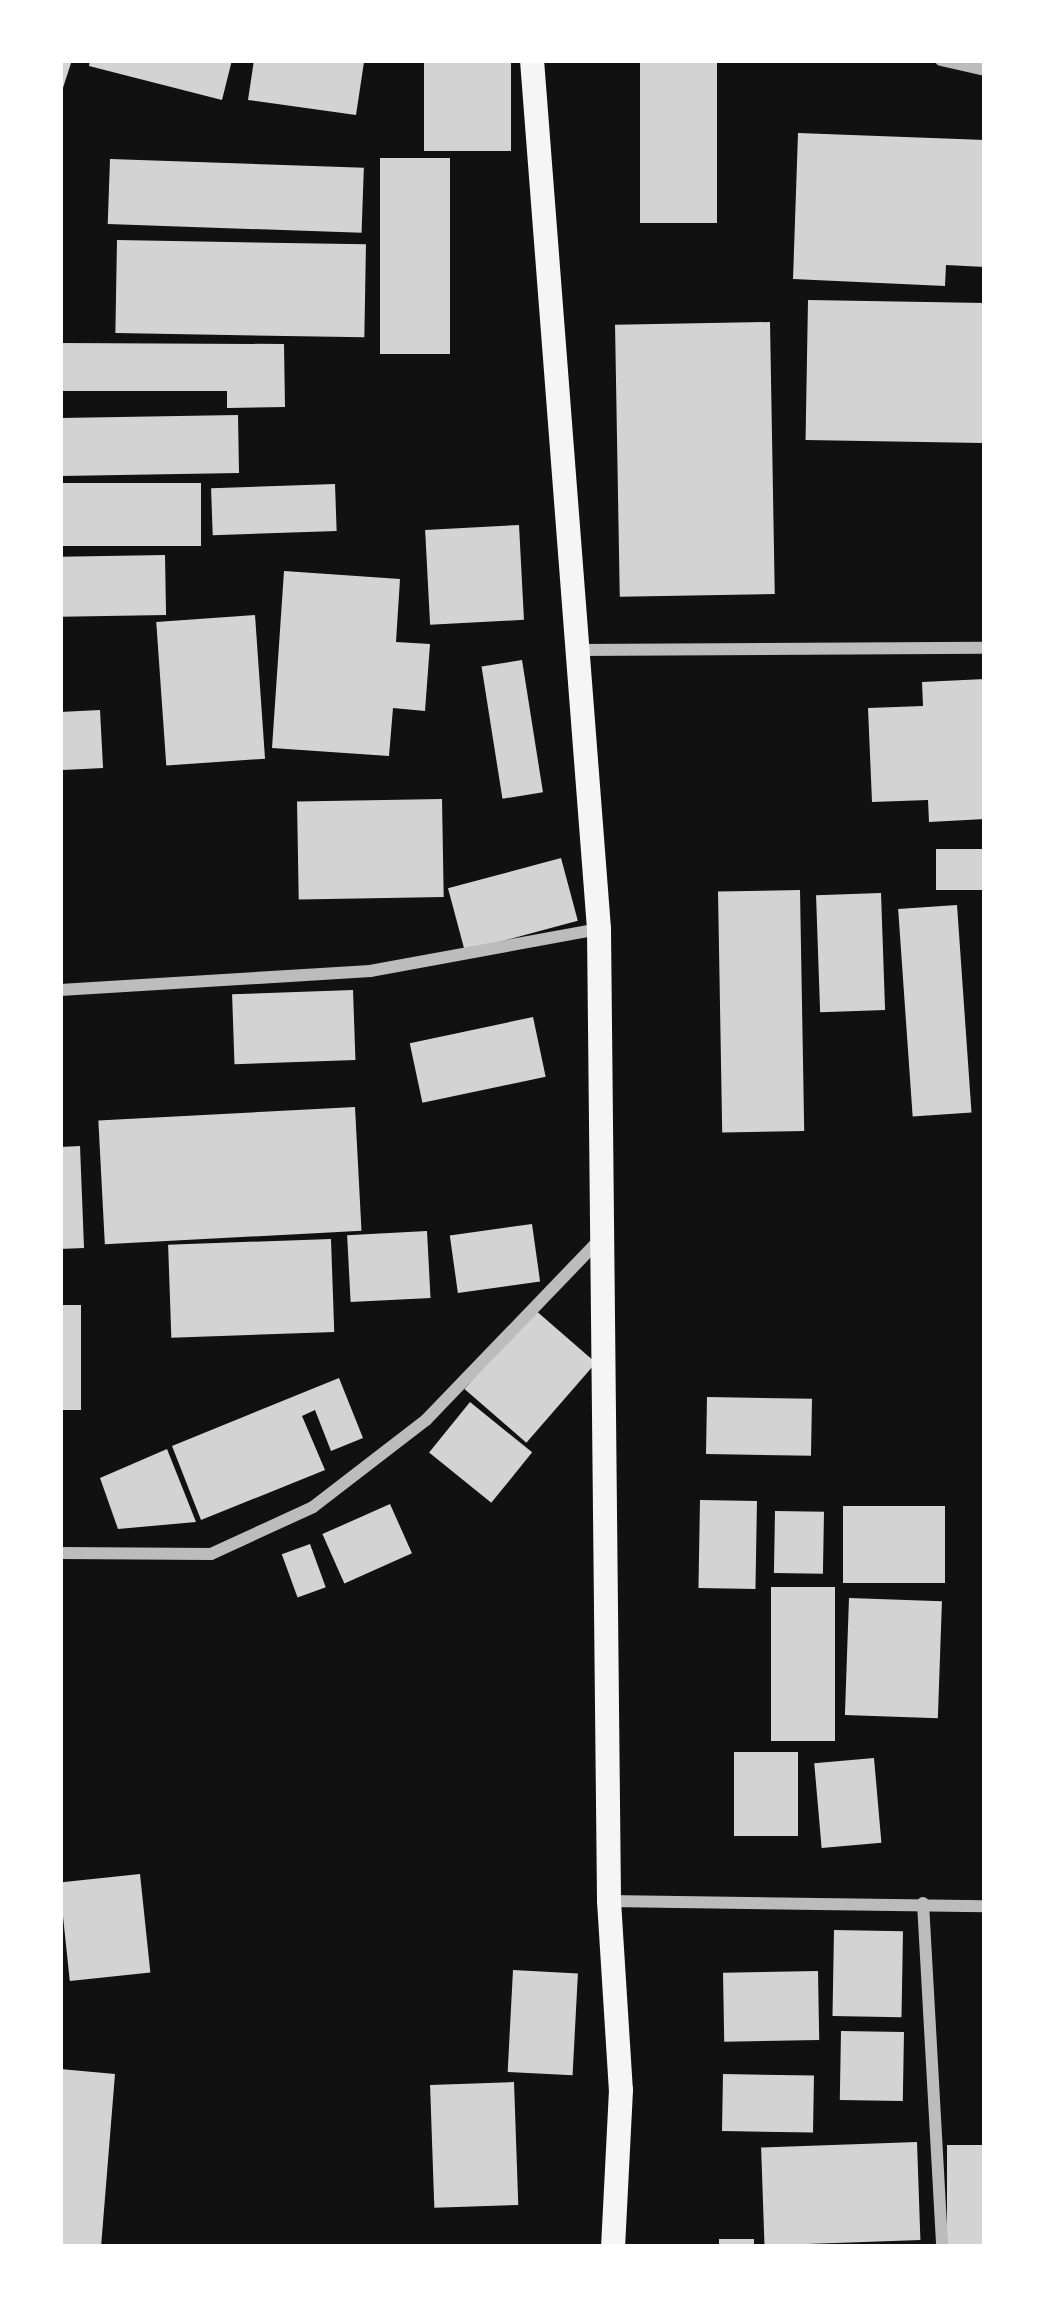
<!DOCTYPE html>
<html>
<head>
<meta charset="utf-8">
<style>
  body { margin:0 }
  #map { position:relative; width:1045px; height:2307px; overflow:hidden; background:#111; font-family:Manrope,sans-serif }
  div>[style] { position:absolute }
  [style*='--x'] { left:calc(var(--x)*1px); top:calc(var(--y)*1px); width:calc(var(--w)*1px); rotate:calc(var(--a)*1deg) }
  .building>* { inset:0; background:#d3d3d3; transform-origin:0 0 }
  .minor>* { height:12px; margin:-6px; padding:0 6px; transform-origin:6px; border-radius:6px; background:#bcbcbc }
  .secondary>* { height:24px; margin:-12px; padding:0 12px; transform-origin:12px; border-radius:12px; background:#f5f5f5 }
  span { translate:-50% -50%; white-space:nowrap; text-align:center; line-height:1.15; -webkit-text-stroke:12px #fff; paint-order:stroke }
  .frame { position:absolute; inset:0; border:63px solid #fff; pointer-events:none }
</style>
</head>
<body>
<div id="map">
  <div class="building">
    <div style="clip-path:polygon(60px 60px,72px 60px,61px 94px,60px 93px)"></div>
    <div style="clip-path:polygon(90px 60px,232px 60px,222px 100px,89px 66px)"></div>
    <div style="clip-path:polygon(254px 60px,364px 62px,356px 115px,248px 100px)"></div>
    <div style="left:424px;top:60px;width:87px;height:91px"></div>
    <div style="left:640px;top:60px;width:77px;height:163px"></div>
    <div style="clip-path:polygon(798px 133px,985px 140px,985px 267px,946px 265px,945px 286px,793px 279px)"></div>
    <div style="left:380px;top:158px;width:70px;height:196px"></div>
    <div style="left:110px;top:159px;width:254px;height:65px;rotate:2deg"></div>
    <div style="left:117px;top:240px;width:249px;height:93px;rotate:1deg"></div>
    <div style="left:808px;top:300px;width:177px;height:140px;rotate:1deg"></div>
    <div style="left:770px;top:322px;width:272px;height:155px;rotate:89deg"></div>
    <div style="clip-path:polygon(60px 343px,284px 344px,285px 407px,227px 408px,227px 391px,60px 391px)"></div>
    <div style="left:238px;top:415px;width:58px;height:178px;rotate:89deg"></div>
    <div style="left:60px;top:483px;width:141px;height:63px"></div>
    <div style="left:335px;top:484px;width:47px;height:124px;rotate:88deg"></div>
    <div style="left:519px;top:525px;width:95px;height:94px;rotate:87deg"></div>
    <div style="left:165px;top:555px;width:60px;height:105px;rotate:89deg"></div>
    <div style="clip-path:polygon(284px 571px,400px 579px,396px 642px,430px 644px,425px 711px,393px 708px,389px 756px,272px 748px)"></div>
    <div style="left:255px;top:615px;width:144px;height:99px;rotate:86deg"></div>
    <div style="left:522px;top:660px;width:134px;height:41px;rotate:81deg"></div>
    <div style="clip-path:polygon(985px 679px,985px 819px,929px 822px,928px 800px,872px 802px,868px 708px,923px 706px,922px 682px)"></div>
    <div style="left:100px;top:710px;width:58px;height:40px;rotate:87deg"></div>
    <div style="left:442px;top:799px;width:98px;height:145px;rotate:89deg"></div>
    <div style="left:985px;top:849px;width:41px;height:49px;rotate:90deg"></div>
    <div style="left:561px;top:858px;width:65px;height:117px;rotate:75deg"></div>
    <div style="left:800px;top:890px;width:241px;height:82px;rotate:89deg"></div>
    <div style="left:881px;top:893px;width:117px;height:65px;rotate:88deg"></div>
    <div style="left:957px;top:905px;width:208px;height:59px;rotate:86deg"></div>
    <div style="left:353px;top:990px;width:70px;height:121px;rotate:88deg"></div>
    <div style="left:533px;top:1017px;width:61px;height:126px;rotate:78deg"></div>
    <div style="left:355px;top:1107px;width:124px;height:257px;rotate:87deg"></div>
    <div style="clip-path:polygon(80px 1146px,84px 1248px,60px 1249px,60px 1147px)"></div>
    <div style="left:532px;top:1224px;width:58px;height:83px;rotate:82deg"></div>
    <div style="left:427px;top:1231px;width:67px;height:80px;rotate:87deg"></div>
    <div style="left:331px;top:1239px;width:93px;height:163px;rotate:88deg"></div>
    <div style="left:60px;top:1305px;width:21px;height:105px"></div>
    <div style="left:534px;top:1309px;width:82px;height:106px;rotate:41deg"></div>
    <div style="clip-path:polygon(339px 1378px,363px 1438px,331px 1451px,315px 1410px,302px 1416px,325px 1470px,201px 1520px,172px 1446px)"></div>
    <div style="left:707px;top:1397px;width:105px;height:57px;rotate:1deg"></div>
    <div style="left:470px;top:1402px;width:80px;height:65px;rotate:39deg"></div>
    <div style="clip-path:polygon(167px 1449px,196px 1522px,118px 1529px,100px 1478px)"></div>
    <div style="left:700px;top:1500px;width:57px;height:88px;rotate:1deg"></div>
    <div style="left:390px;top:1504px;width:54px;height:74px;rotate:66deg"></div>
    <div style="left:843px;top:1506px;width:102px;height:77px"></div>
    <div style="left:775px;top:1511px;width:49px;height:62px;rotate:1deg"></div>
    <div style="left:310px;top:1544px;width:46px;height:30px;rotate:70deg"></div>
    <div style="left:771px;top:1587px;width:64px;height:154px"></div>
    <div style="left:849px;top:1598px;width:93px;height:117px;rotate:2deg"></div>
    <div style="left:734px;top:1752px;width:64px;height:84px"></div>
    <div style="left:874px;top:1758px;width:85px;height:60px;rotate:85deg"></div>
    <div style="left:140px;top:1874px;width:99px;height:81px;rotate:84deg"></div>
    <div style="left:834px;top:1930px;width:69px;height:86px;rotate:1deg"></div>
    <div style="left:513px;top:1970px;width:65px;height:102px;rotate:3deg"></div>
    <div style="left:818px;top:1971px;width:69px;height:95px;rotate:89deg"></div>
    <div style="left:841px;top:2031px;width:63px;height:69px;rotate:1deg"></div>
    <div style="clip-path:polygon(60px 2069px,115px 2074px,101px 2247px,60px 2247px)"></div>
    <div style="left:723px;top:2074px;width:91px;height:57px;rotate:1deg"></div>
    <div style="left:514px;top:2082px;width:123px;height:84px;rotate:88deg"></div>
    <div style="left:917px;top:2142px;width:98px;height:156px;rotate:88deg"></div>
    <div style="left:947px;top:2145px;width:38px;height:102px"></div>
    <div style="left:719px;top:2239px;width:35px;height:8px"></div>
  </div>
  <div class="minor">
    <div style="--x:941;--y:60;--w:45;--a:12.8"></div>
    <div style="--x:576;--y:650;--w:409;--a:-0.3"></div>
    <div style="--x:60;--y:990;--w:311;--a:-3.5"></div>
    <div style="--x:370;--y:971;--w:232;--a:-10.4"></div>
    <div style="--x:60;--y:1553;--w:151;--a:0.4"></div>
    <div style="--x:211;--y:1554;--w:112;--a:-24.7"></div>
    <div style="--x:313;--y:1507;--w:143;--a:-37.6"></div>
    <div style="--x:426;--y:1420;--w:251;--a:-46.1"></div>
    <div style="--x:609;--y:1901;--w:376;--a:0.8"></div>
    <div style="--x:923;--y:1903;--w:345;--a:86.8"></div>
  </div>
  <div class="secondary">
    <div style="--x:532;--y:60;--w:872;--a:85.59"></div>
    <div style="--x:599;--y:929;--w:972;--a:89.41"></div>
    <div style="--x:609;--y:1901;--w:189;--a:86.4"></div>
    <div style="--x:621;--y:2090;--w:157;--a:92.9"></div>
  </div>
  <div class="frame"></div>
</div>
</body>
</html>
